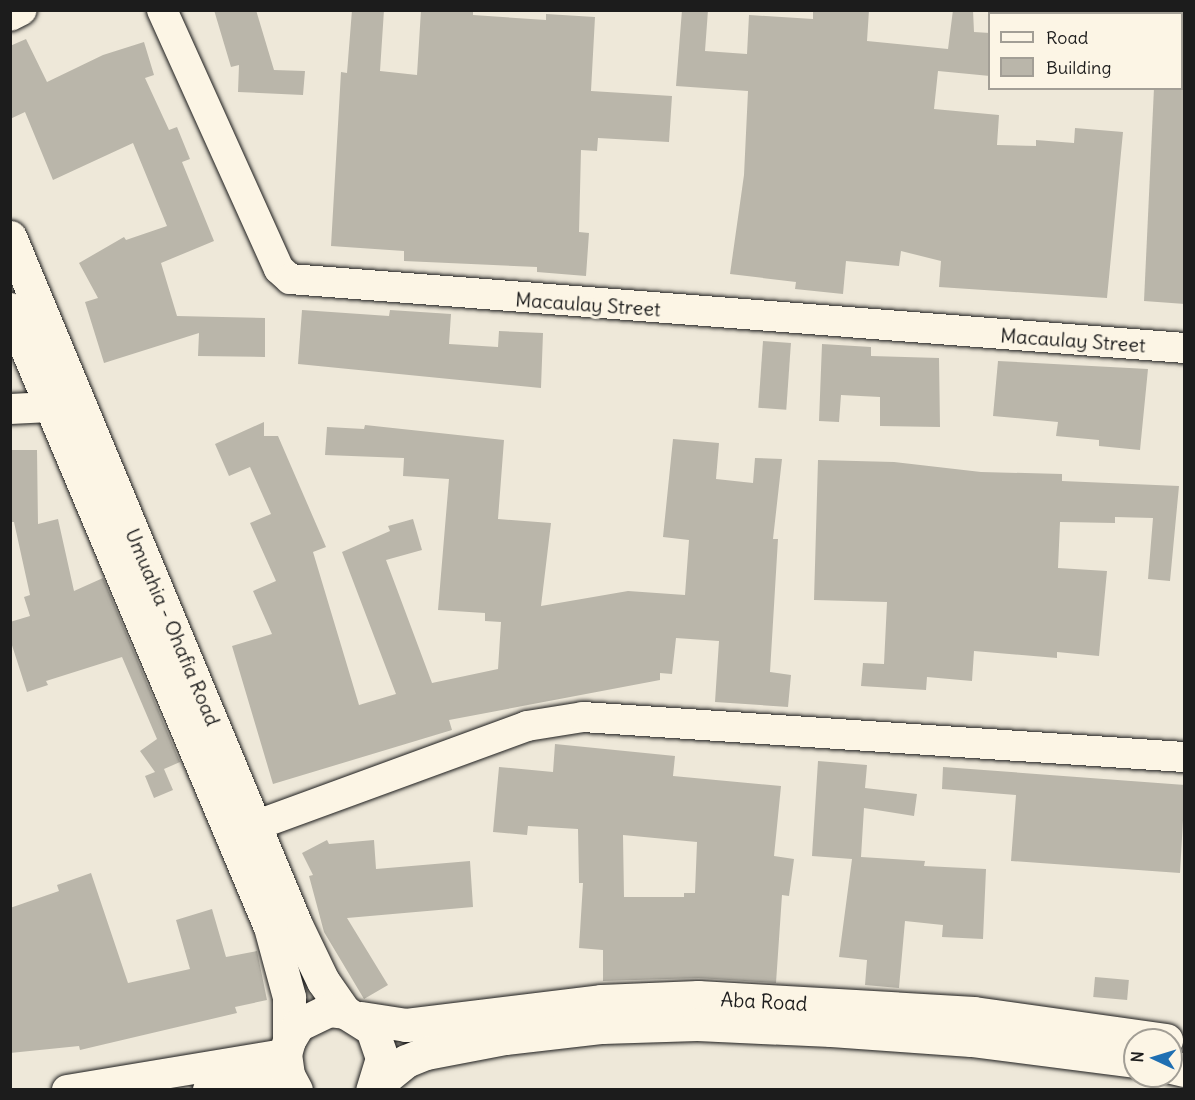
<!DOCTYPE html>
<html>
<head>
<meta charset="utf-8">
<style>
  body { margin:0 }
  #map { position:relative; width:1195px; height:1100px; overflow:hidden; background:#eee8d9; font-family:Delius,sans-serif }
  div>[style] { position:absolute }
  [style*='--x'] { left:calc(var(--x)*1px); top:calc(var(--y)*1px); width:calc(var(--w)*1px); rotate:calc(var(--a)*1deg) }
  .building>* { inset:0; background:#bab6aa; transform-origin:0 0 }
  .roads { filter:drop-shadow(0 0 2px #1c1c1c) drop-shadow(0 0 2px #1c1c1c) }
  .minor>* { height:30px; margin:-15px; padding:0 15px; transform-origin:15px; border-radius:15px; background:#fcf5e5 }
  .major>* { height:33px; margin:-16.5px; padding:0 16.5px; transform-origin:16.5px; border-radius:16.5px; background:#fcf5e5 }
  span { translate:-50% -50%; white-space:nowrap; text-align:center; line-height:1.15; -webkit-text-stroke:6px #fcf5e5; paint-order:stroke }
  .street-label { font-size:20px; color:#1c1c1c }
  .frame { position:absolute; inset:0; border:12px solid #1c1c1c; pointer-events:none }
  .legend { position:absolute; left:988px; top:12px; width:195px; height:78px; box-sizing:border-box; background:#fcf5e5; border:2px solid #a29e95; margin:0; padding:8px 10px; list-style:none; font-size:18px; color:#1c1c1c }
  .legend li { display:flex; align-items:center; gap:12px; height:30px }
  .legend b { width:30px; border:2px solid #a29e95 }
  .north { position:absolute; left:1123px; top:1028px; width:60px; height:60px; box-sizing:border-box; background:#fcf5e5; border:2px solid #a29e95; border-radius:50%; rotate:274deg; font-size:16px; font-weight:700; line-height:24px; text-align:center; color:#1c1c1c }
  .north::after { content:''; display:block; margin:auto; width:21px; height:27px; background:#1f6fb2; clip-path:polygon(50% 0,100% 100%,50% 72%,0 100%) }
</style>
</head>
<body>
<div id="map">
  <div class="building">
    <div style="clip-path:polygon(214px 10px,256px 10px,274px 70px,305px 71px,303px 95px,238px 92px,239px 65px,231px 67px)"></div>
    <div style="clip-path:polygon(352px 10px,384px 10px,380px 71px,417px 75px,421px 10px,473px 10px,473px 15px,546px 20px,546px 14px,595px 17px,591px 91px,672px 96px,669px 142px,598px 138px,597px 151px,581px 150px,579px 232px,589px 233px,586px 276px,537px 272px,537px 267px,404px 261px,404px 251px,331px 246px,341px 72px,347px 73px)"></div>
    <div style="clip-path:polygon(682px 10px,708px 10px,705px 51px,747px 54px,749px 15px,813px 19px,813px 10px,869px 10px,867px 41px,948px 49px,953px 10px,973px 10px,974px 32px,990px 33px,990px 76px,938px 71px,934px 109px,999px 115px,997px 145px,1036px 146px,1036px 140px,1074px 143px,1075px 128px,1123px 132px,1107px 298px,939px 287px,941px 261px,901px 251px,899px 266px,846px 261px,843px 294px,795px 289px,796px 282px,730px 274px,744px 175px,748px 91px,676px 86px)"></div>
    <div style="clip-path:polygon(26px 39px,47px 82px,103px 55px,144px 42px,154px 75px,145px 78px,169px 130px,177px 127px,190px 159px,182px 162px,214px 241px,161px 263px,177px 316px,265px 318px,265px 357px,198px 356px,199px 333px,104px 363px,85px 302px,98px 298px,79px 263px,124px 237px,126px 240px,167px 226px,133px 143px,53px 180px,25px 112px,10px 119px,10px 46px)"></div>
    <div style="clip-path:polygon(1154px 88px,1185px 88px,1185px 304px,1144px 301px)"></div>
    <div style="clip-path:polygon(302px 310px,389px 316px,390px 310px,451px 314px,449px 344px,498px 347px,499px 331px,543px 333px,541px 388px,298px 364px)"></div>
    <div style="left:763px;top:341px;width:28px;height:67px;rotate:4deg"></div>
    <div style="clip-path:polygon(822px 344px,871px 347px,871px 356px,939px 358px,940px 427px,880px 426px,880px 397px,841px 395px,839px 422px,819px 421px)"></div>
    <div style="clip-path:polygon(998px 361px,1148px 369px,1140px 450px,1099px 446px,1099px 440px,1056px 436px,1058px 422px,993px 416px)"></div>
    <div style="clip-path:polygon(264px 422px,264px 436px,278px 436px,326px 547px,313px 552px,359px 705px,396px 694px,342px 552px,390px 531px,388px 526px,413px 519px,422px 550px,386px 560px,432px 683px,498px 669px,501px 622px,485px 621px,485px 613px,438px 610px,449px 479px,403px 476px,404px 458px,325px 455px,327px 427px,364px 429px,365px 425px,504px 440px,498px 519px,551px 523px,541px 606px,628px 591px,685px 595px,689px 540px,663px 537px,673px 439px,719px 443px,716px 479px,753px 483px,755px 458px,782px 459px,773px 539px,778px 539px,770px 672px,791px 675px,788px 707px,715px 702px,719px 641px,676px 638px,672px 674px,660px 673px,660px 680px,449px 720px,452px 730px,273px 784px,232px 646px,272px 634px,253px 591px,276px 581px,250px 523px,271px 514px,250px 467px,229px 476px,215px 444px)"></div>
    <div style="clip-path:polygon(10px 450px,37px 450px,38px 524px,58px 519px,74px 591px,103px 578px,180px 762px,164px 769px,173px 790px,154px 798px,145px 776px,155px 772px,140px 751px,157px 739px,122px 657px,46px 681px,48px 685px,27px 692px,10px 639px,10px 622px,30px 616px,24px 597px,30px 595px,14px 522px,10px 522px)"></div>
    <div style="clip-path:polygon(818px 460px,894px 462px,981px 472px,1062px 474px,1062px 481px,1179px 486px,1170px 581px,1148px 579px,1153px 518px,1115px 517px,1115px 523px,1060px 522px,1058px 568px,1107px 571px,1099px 656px,1057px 652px,1057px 658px,974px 651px,972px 681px,927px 677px,926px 690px,861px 686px,863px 663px,884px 664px,887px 602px,814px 600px)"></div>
    <div style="clip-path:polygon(evenodd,555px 744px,675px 756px,673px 776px,781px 786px,774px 856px,794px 859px,789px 896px,782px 895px,776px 983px,699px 978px,603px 981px,603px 950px,579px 948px,583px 883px,579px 883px,578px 829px,528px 826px,527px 835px,493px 832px,499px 767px,553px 772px,555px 744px,623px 835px,697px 842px,695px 893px,684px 893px,684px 897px,624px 897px,623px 835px)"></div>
    <div style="clip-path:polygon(818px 761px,867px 765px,865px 788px,917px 794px,914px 816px,864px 808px,861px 857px,925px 861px,924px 866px,986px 869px,983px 939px,942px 937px,943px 925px,905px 921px,899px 988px,865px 985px,867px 960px,839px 957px,852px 859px,812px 856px)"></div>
    <div style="clip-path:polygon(943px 767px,1185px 785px,1180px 873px,1011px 861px,1016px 795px,942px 789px)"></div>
    <div style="clip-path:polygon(327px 840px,329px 844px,374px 840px,376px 869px,470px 861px,473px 907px,347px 918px,388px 985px,364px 999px,324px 932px,309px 876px,313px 875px,302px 853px)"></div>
    <div style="clip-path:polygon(91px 873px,128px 983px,190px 969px,176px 920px,212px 909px,226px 957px,257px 951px,267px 1000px,235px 1007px,237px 1013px,80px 1050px,79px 1046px,10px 1053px,10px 908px,59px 891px,57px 885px)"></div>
    <div style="left:1095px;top:977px;width:34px;height:20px;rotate:5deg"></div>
  </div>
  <div class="roads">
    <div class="minor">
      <div style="--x:162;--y:10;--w:284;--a:65.7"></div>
      <div style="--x:279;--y:269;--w:15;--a:42"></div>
      <div style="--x:290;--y:279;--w:897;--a:4.41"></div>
      <div style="--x:10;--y:16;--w:13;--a:-27"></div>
      <div style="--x:10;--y:409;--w:40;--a:-2.9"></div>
      <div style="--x:257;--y:825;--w:288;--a:-20.1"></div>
      <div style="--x:527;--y:726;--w:57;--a:-9.1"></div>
      <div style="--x:583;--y:717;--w:602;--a:3.81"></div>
      <div style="--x:67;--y:1090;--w:221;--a:-9.4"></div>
      <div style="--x:208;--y:1090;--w:81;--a:-10.6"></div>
    </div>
    <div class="major">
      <div style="--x:10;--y:237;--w:745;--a:67.43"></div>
      <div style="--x:296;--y:925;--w:62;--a:64.3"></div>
      <div style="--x:323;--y:981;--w:38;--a:55"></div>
      <div style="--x:10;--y:309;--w:670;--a:67.18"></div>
      <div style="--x:270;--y:927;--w:73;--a:74.8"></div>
      <div style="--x:289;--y:997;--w:43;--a:90"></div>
      <div style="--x:361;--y:1018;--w:46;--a:8.8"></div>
      <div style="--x:406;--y:1025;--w:196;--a:-7"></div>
      <div style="--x:601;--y:1001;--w:97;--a:-2.4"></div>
      <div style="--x:698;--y:997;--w:276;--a:3.3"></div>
      <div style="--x:974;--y:1013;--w:194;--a:8"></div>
      <div style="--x:1171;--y:1067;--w:13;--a:13"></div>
      <div style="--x:374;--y:1087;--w:41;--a:-39.1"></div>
      <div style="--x:406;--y:1061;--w:22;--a:-22"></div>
      <div style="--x:426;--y:1053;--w:80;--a:-10.8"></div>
      <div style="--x:505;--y:1038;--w:98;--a:-6.5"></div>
      <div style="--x:602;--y:1027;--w:95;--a:-1.8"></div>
      <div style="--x:697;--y:1024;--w:134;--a:2.6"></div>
      <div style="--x:831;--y:1030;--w:140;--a:4.1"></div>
      <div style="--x:971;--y:1040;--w:165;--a:7.3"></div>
      <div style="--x:296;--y:1090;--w:17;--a:-118"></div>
      <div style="--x:288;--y:1075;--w:21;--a:-98"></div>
      <div style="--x:285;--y:1054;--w:15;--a:-74"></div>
      <div style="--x:289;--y:1040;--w:17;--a:-59"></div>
      <div style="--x:298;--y:1025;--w:34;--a:-26"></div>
      <div style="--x:329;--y:1010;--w:16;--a:7"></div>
      <div style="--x:345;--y:1012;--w:32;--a:32"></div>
      <div style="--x:372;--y:1029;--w:31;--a:71"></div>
      <div style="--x:382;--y:1058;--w:34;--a:107"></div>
    </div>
  </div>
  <div class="street-label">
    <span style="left:588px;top:304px;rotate:4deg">Macaulay Street</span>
    <span style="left:1073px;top:340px;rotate:4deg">Macaulay Street</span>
    <span style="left:173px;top:627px;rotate:67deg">Umuahia - Ohafia Road</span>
    <span style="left:764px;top:1001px;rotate:3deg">Aba Road</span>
  </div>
  <div class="frame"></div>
  <ul class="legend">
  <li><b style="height:8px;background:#fcf5e5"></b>Road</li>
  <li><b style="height:16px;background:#bab6aa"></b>Building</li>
  </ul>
  <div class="north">N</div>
</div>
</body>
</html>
